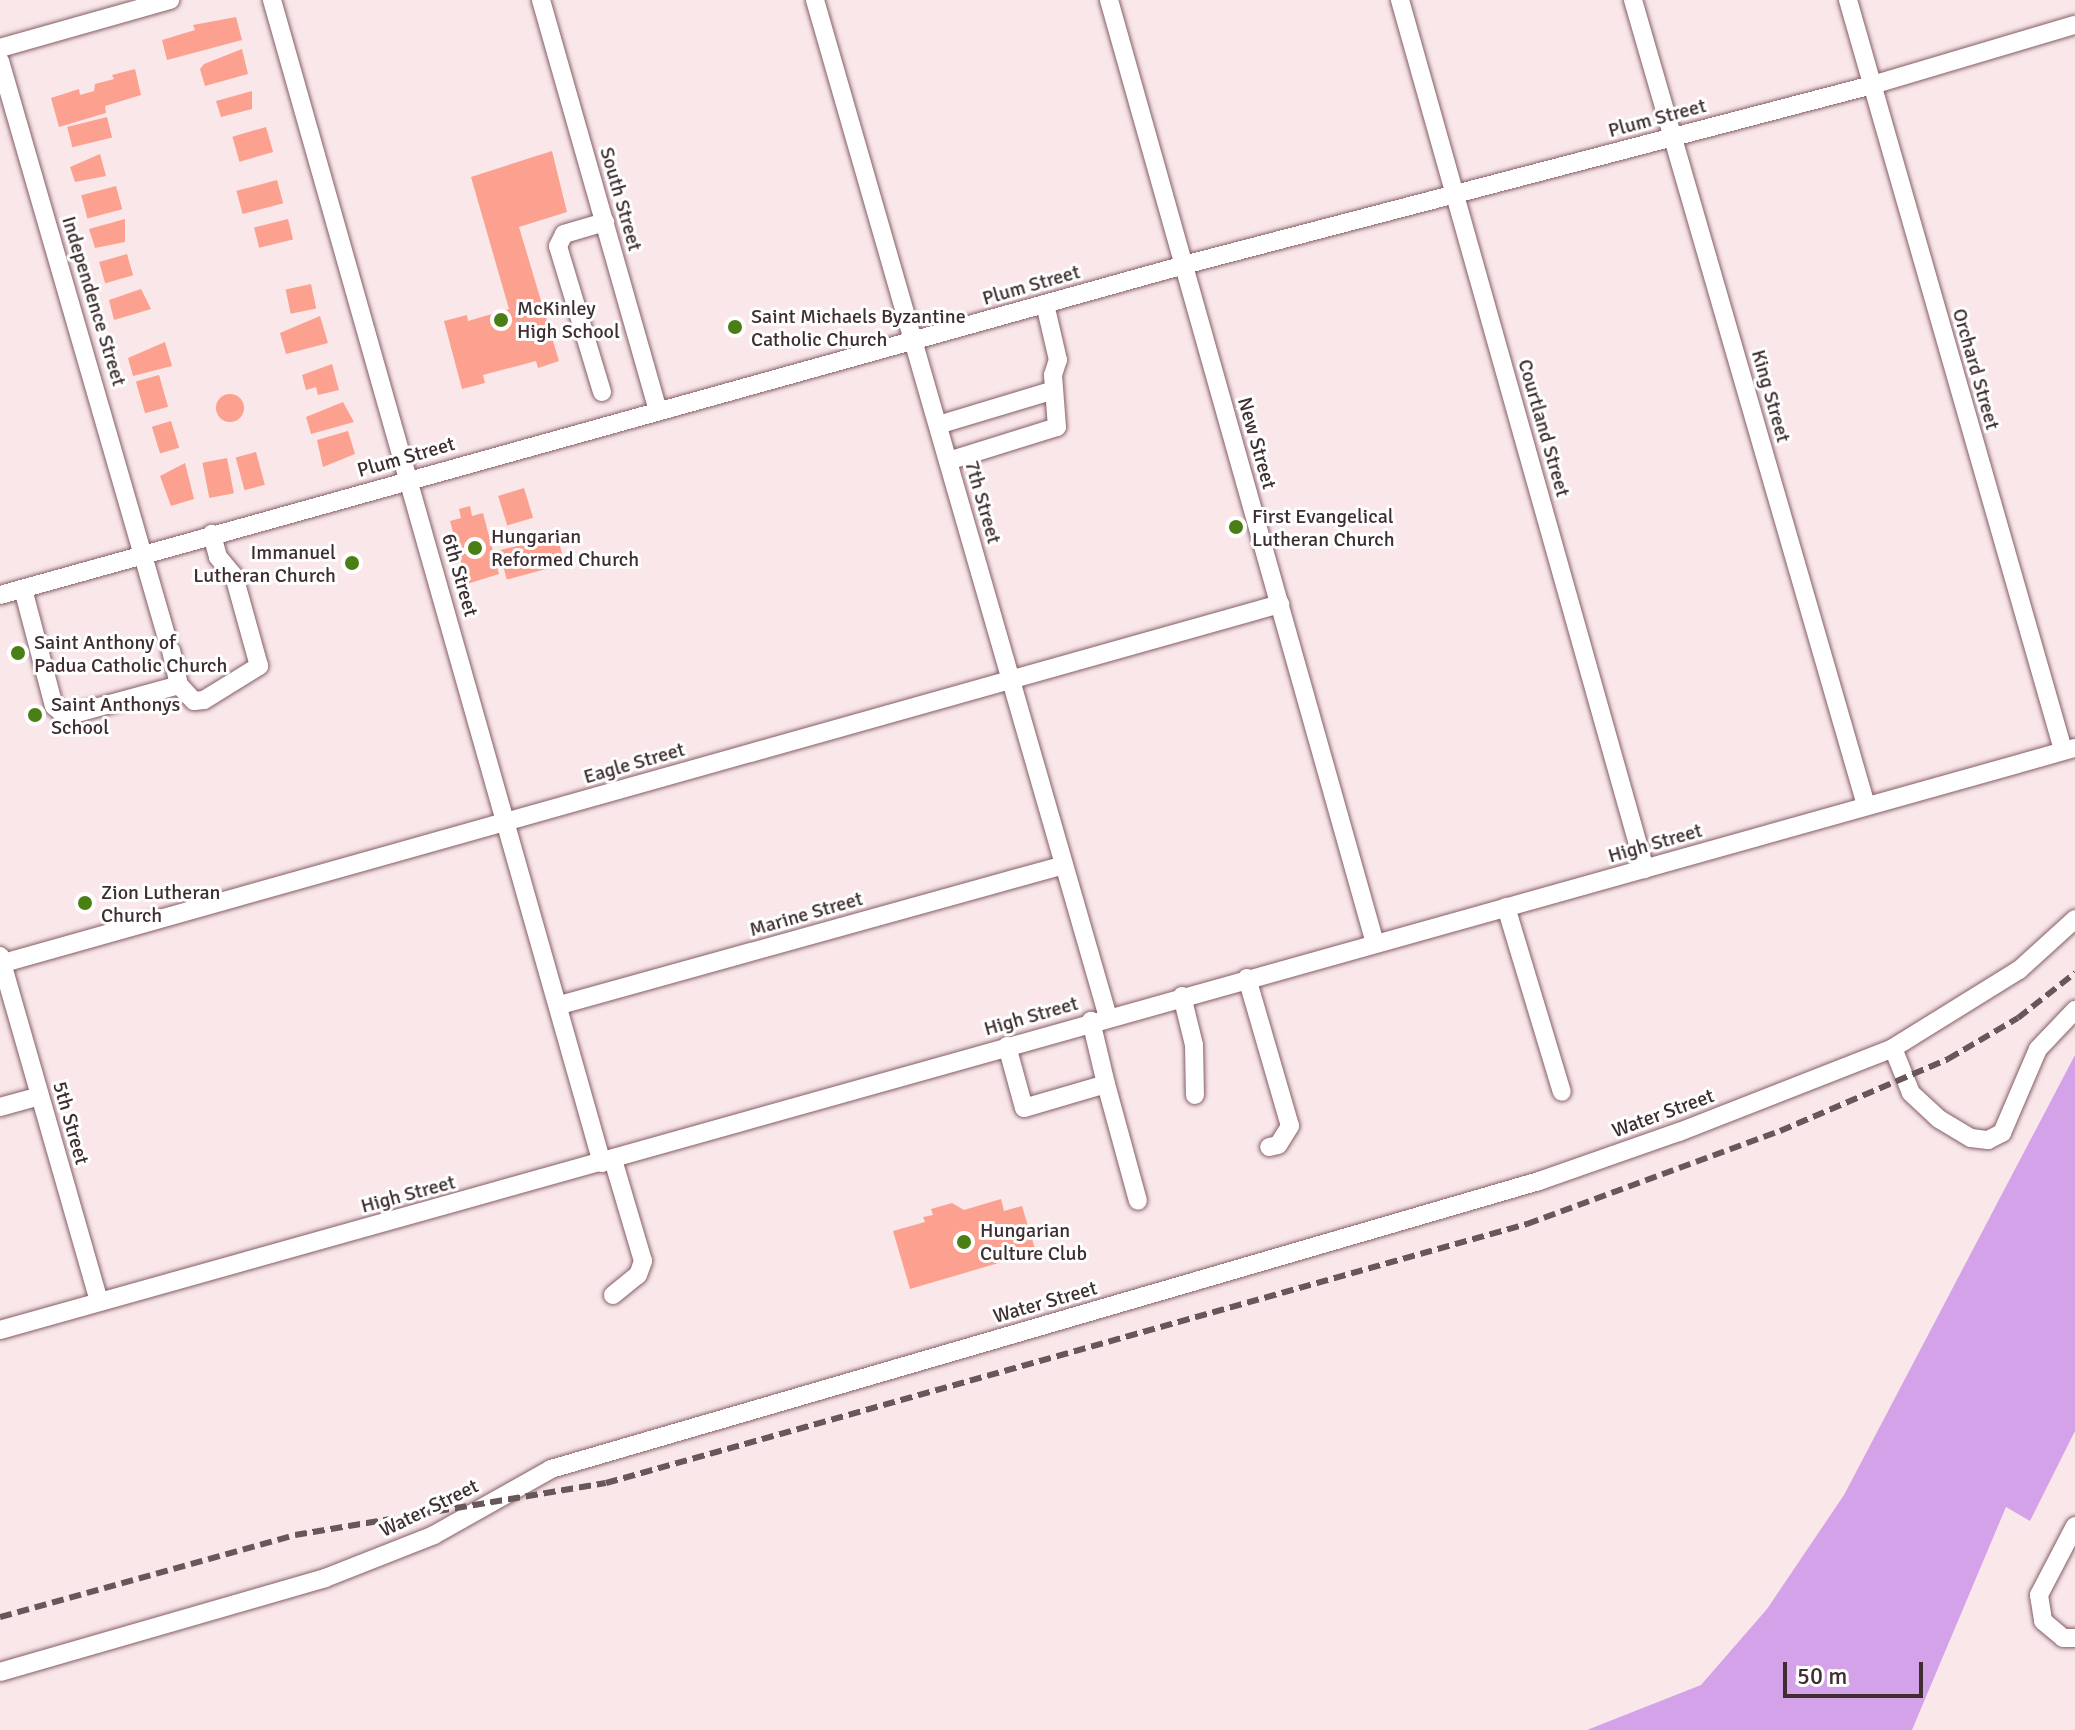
<!DOCTYPE html>
<html>
<head>
<meta charset="utf-8">
<style>
  body { margin:0 }
  #map { position:relative; width:2075px; height:1730px; overflow:hidden; background:#f9e7ea; font-family:Signika,sans-serif }
  div>[style] { position:absolute }
  [style*='--x'] { left:calc(var(--x)*1px); top:calc(var(--y)*1px); width:calc(var(--w)*1px); rotate:calc(var(--a)*1deg) }
  .water>* { inset:0; background:#d4a2e8 }
  .building>* { inset:0; background:#fca18f; transform-origin:0 0 }
  .round { border-radius:50% }
  .roads { filter:drop-shadow(0 0 2px #845e65) drop-shadow(0 0 2px #845e65) }
  .minor>* { height:18px; margin:-9px; padding:0 9px; transform-origin:9px; border-radius:9px; background:#fff }
  .rail>* { height:6px; margin-top:-3px; transform-origin:0; background:repeating-linear-gradient(90deg,#68575a 0 12px,transparent 0 18px) }
  .dots>* { width:22px; height:22px; translate:-50% -50%; box-sizing:border-box; border:4px solid #fff; border-radius:50% }
  span { translate:-50% -50%; white-space:nowrap; text-align:center; line-height:1.15; -webkit-text-stroke:6px #fff; paint-order:stroke }
  .street-label { font-size:20px; color:#3e2e31 }
  .poi-label { font-size:20px; color:#3e2e31 }
  .left { translate:0 -50%; text-align:left }
  .right { translate:-100% -50%; text-align:right }
  .scale { position:absolute; left:1783px; top:1662px; width:140px; height:36px; box-sizing:border-box; border:4px solid #3e2e31; border-top:0; padding-left:10px; font-size:24px; line-height:28px; white-space:nowrap; color:#3e2e31; -webkit-text-stroke:6px #fff; paint-order:stroke }
</style>
</head>
<body>
<div id="map">
  <div class="water">
    <div style="clip-path:polygon(2075px 1055px,2075px 1431px,2030px 1521px,2006px 1507px,1912px 1730px,1587px 1730px,1701px 1685px,1767px 1609px,1844px 1495px)"></div>
  </div>
  <div class="building">
    <div style="clip-path:polygon(236px 17px,242px 40px,167px 60px,162px 40px,195px 30px,193px 25px)"></div>
    <div style="clip-path:polygon(242px 49px,248px 74px,205px 86px,200px 69px,204px 64px)"></div>
    <div style="clip-path:polygon(135px 69px,141px 95px,105px 106px,106px 113px,59px 127px,51px 98px,79px 89px,80px 95px,94px 91px,95px 84px,114px 79px,112px 75px)"></div>
    <div style="clip-path:polygon(252px 91px,252px 109px,221px 117px,216px 101px)"></div>
    <div style="left:107px;top:117px;width:21px;height:41px;rotate:76deg"></div>
    <div style="left:266px;top:127px;width:26px;height:35px;rotate:74deg"></div>
    <div style="clip-path:polygon(552px 151px,567px 212px,519px 227px,559px 361px,538px 368px,536px 361px,483px 375px,485px 383px,462px 389px,444px 321px,467px 315px,468px 321px,509px 309px,471px 177px)"></div>
    <div style="clip-path:polygon(100px 154px,106px 176px,75px 182px,70px 167px)"></div>
    <div style="left:277px;top:180px;width:24px;height:42px;rotate:75deg"></div>
    <div style="left:116px;top:186px;width:24px;height:36px;rotate:75deg"></div>
    <div style="clip-path:polygon(125px 219px,125px 242px,95px 248px,89px 229px)"></div>
    <div style="left:288px;top:219px;width:21px;height:35px;rotate:76deg"></div>
    <div style="left:127px;top:254px;width:22px;height:29px;rotate:74deg"></div>
    <div style="left:311px;top:284px;width:25px;height:26px;rotate:78deg"></div>
    <div style="clip-path:polygon(141px 289px,151px 309px,114px 320px,109px 300px)"></div>
    <div style="clip-path:polygon(320px 316px,328px 343px,286px 354px,280px 333px)"></div>
    <div style="clip-path:polygon(165px 342px,172px 366px,133px 376px,128px 358px)"></div>
    <div style="clip-path:polygon(332px 364px,339px 390px,318px 395px,316px 387px,306px 390px,302px 375px)"></div>
    <div style="left:159px;top:375px;width:33px;height:24px;rotate:74deg"></div>
    <div class="round" style="left:216px;top:394px;width:28px;height:28px"></div>
    <div style="clip-path:polygon(343px 402px,354px 422px,311px 434px,306px 417px)"></div>
    <div style="left:171px;top:421px;width:28px;height:20px;rotate:73deg"></div>
    <div style="clip-path:polygon(348px 431px,355px 454px,323px 467px,317px 440px)"></div>
    <div style="left:256px;top:452px;width:34px;height:21px;rotate:75deg"></div>
    <div style="left:227px;top:458px;width:36px;height:25px;rotate:79deg"></div>
    <div style="clip-path:polygon(185px 463px,194px 499px,171px 506px,160px 476px)"></div>
    <div style="left:524px;top:488px;width:31px;height:27px;rotate:73deg"></div>
    <div style="clip-path:polygon(470px 506px,472px 516px,483px 513px,499px 574px,467px 584px,450px 521px,461px 518px,459px 509px)"></div>
    <div style="left:557px;top:535px;width:30px;height:60px;rotate:75deg"></div>
    <div style="clip-path:polygon(1001px 1199px,1004px 1211px,1022px 1206px,1036px 1252px,910px 1289px,893px 1231px,925px 1222px,923px 1217px,933px 1215px,931px 1209px,952px 1203px,964px 1210px)"></div>
  </div>
  <div class="roads">
    <div class="minor">
      <div style="--x:272;--y:0;--w:1209;--a:74.16"></div>
      <div style="--x:541;--y:0;--w:426;--a:74.1"></div>
      <div style="--x:815;--y:0;--w:1058;--a:73.93"></div>
      <div style="--x:1109;--y:0;--w:980;--a:74.25"></div>
      <div style="--x:1400;--y:0;--w:903;--a:74.26"></div>
      <div style="--x:1633;--y:0;--w:838;--a:73.86"></div>
      <div style="--x:1848;--y:0;--w:780;--a:74"></div>
      <div style="--x:0;--y:48;--w:177;--a:-15.8"></div>
      <div style="--x:0;--y:61;--w:598;--a:73.87"></div>
      <div style="--x:602;--y:392;--w:152;--a:-106.8"></div>
      <div style="--x:558;--y:246;--w:13;--a:-63"></div>
      <div style="--x:564;--y:234;--w:43;--a:-16.3"></div>
      <div style="--x:938;--y:425;--w:121;--a:-16.8"></div>
      <div style="--x:948;--y:461;--w:114;--a:-17.3"></div>
      <div style="--x:1057;--y:427;--w:52;--a:-94.4"></div>
      <div style="--x:1053;--y:375;--w:16;--a:-72"></div>
      <div style="--x:1058;--y:360;--w:57;--a:-103.1"></div>
      <div style="--x:23;--y:589;--w:121;--a:75.2"></div>
      <div style="--x:54;--y:706;--w:16;--a:40"></div>
      <div style="--x:66;--y:716;--w:117;--a:-15.3"></div>
      <div style="--x:179;--y:685;--w:35;--a:-103"></div>
      <div style="--x:0;--y:595;--w:1229;--a:-15.57"></div>
      <div style="--x:1184;--y:265;--w:711;--a:-14.66"></div>
      <div style="--x:1872;--y:85;--w:212;--a:-16.5"></div>
      <div style="--x:179;--y:685;--w:22;--a:47"></div>
      <div style="--x:194;--y:701;--w:10;--a:-6"></div>
      <div style="--x:204;--y:700;--w:65;--a:-31.7"></div>
      <div style="--x:259;--y:666;--w:93;--a:-105.5"></div>
      <div style="--x:234;--y:576;--w:25;--a:-130"></div>
      <div style="--x:218;--y:557;--w:24;--a:-105"></div>
      <div style="--x:1506;--y:907;--w:193;--a:73.2"></div>
      <div style="--x:0;--y:956;--w:360;--a:74"></div>
      <div style="--x:0;--y:964;--w:1330;--a:-15.71"></div>
      <div style="--x:1247;--y:978;--w:154;--a:73.8"></div>
      <div style="--x:1290;--y:1126;--w:22;--a:122"></div>
      <div style="--x:1278;--y:1145;--w:9;--a:167"></div>
      <div style="--x:1182;--y:996;--w:50;--a:76.2"></div>
      <div style="--x:1194;--y:1045;--w:50;--a:88.9"></div>
      <div style="--x:560;--y:1005;--w:523;--a:-15.52"></div>
      <div style="--x:1007;--y:1046;--w:64;--a:74.7"></div>
      <div style="--x:1024;--y:1108;--w:85;--a:-16.3"></div>
      <div style="--x:1106;--y:1084;--w:65;--a:-103.4"></div>
      <div style="--x:1893;--y:1048;--w:48;--a:68.2"></div>
      <div style="--x:1911;--y:1093;--w:38;--a:43"></div>
      <div style="--x:1939;--y:1119;--w:37;--a:31"></div>
      <div style="--x:1971;--y:1138;--w:17;--a:7"></div>
      <div style="--x:1988;--y:1140;--w:16;--a:-27"></div>
      <div style="--x:2002;--y:1133;--w:91;--a:-66.8"></div>
      <div style="--x:2038;--y:1049;--w:54;--a:-46.5"></div>
      <div style="--x:1106;--y:1084;--w:121;--a:74.7"></div>
      <div style="--x:0;--y:1107;--w:41;--a:-15.4"></div>
      <div style="--x:613;--y:1295;--w:32;--a:-39"></div>
      <div style="--x:638;--y:1275;--w:15;--a:-70"></div>
      <div style="--x:643;--y:1261;--w:105;--a:-106.5"></div>
      <div style="--x:0;--y:1330;--w:2155;--a:-15.67"></div>
      <div style="--x:2075;--y:1526;--w:78;--a:117.6"></div>
      <div style="--x:2039;--y:1595;--w:26;--a:81"></div>
      <div style="--x:2043;--y:1621;--w:26;--a:40"></div>
      <div style="--x:2063;--y:1638;--w:12;--a:0"></div>
      <div style="--x:0;--y:1672;--w:338;--a:-16.1"></div>
      <div style="--x:325;--y:1578;--w:117;--a:-21.5"></div>
      <div style="--x:434;--y:1535;--w:134;--a:-29.4"></div>
      <div style="--x:551;--y:1469;--w:1029;--a:-16.25"></div>
      <div style="--x:1539;--y:1181;--w:148;--a:-19.3"></div>
      <div style="--x:1679;--y:1132;--w:230;--a:-21.4"></div>
      <div style="--x:1893;--y:1048;--w:148;--a:-31.8"></div>
      <div style="--x:2019;--y:970;--w:76;--a:-42.3"></div>
    </div>
  </div>
  <div class="rail">
    <div style="--x:0;--y:1617;--w:306;--a:-15.5"></div>
    <div style="--x:295;--y:1535;--w:315;--a:-9.5"></div>
    <div style="--x:606;--y:1483;--w:957;--a:-15.71"></div>
    <div style="--x:1527;--y:1224;--w:270;--a:-20.2"></div>
    <div style="--x:1780;--y:1131;--w:183;--a:-23.2"></div>
    <div style="--x:1948;--y:1059;--w:81;--a:-30.4"></div>
    <div style="--x:2018;--y:1018;--w:73;--a:-38.3"></div>
  </div>
  <div class="dots">
    <div style="left:501px;top:320px;background:#497f15"></div>
    <div style="left:735px;top:327px;background:#497f15"></div>
    <div style="left:1236px;top:527px;background:#497f15"></div>
    <div style="left:475px;top:548px;background:#497f15"></div>
    <div style="left:352px;top:563px;background:#497f15"></div>
    <div style="left:18px;top:653px;background:#497f15"></div>
    <div style="left:35px;top:715px;background:#497f15"></div>
    <div style="left:85px;top:903px;background:#497f15"></div>
    <div style="left:964px;top:1242px;background:#497f15"></div>
  </div>
  <div class="street-label">
    <span style="left:1657px;top:118px;rotate:-15deg">Plum Street</span>
    <span style="left:621px;top:199px;rotate:74deg">South Street</span>
    <span style="left:1031px;top:285px;rotate:-16deg">Plum Street</span>
    <span style="left:94px;top:301px;rotate:73deg">Independence Street</span>
    <span style="left:1976px;top:369px;rotate:74deg">Orchard Street</span>
    <span style="left:1771px;top:396px;rotate:74deg">King Street</span>
    <span style="left:1544px;top:428px;rotate:74deg">Courtland Street</span>
    <span style="left:1257px;top:443px;rotate:74deg">New Street</span>
    <span style="left:406px;top:457px;rotate:-16deg">Plum Street</span>
    <span style="left:983px;top:502px;rotate:74deg">7th Street</span>
    <span style="left:460px;top:575px;rotate:74deg">6th Street</span>
    <span style="left:634px;top:763px;rotate:-16deg">Eagle Street</span>
    <span style="left:1655px;top:843px;rotate:-16deg">High Street</span>
    <span style="left:806px;top:914px;rotate:-16deg">Marine Street</span>
    <span style="left:1031px;top:1016px;rotate:-16deg">High Street</span>
    <span style="left:1663px;top:1113px;rotate:-20deg">Water Street</span>
    <span style="left:71px;top:1123px;rotate:74deg">5th Street</span>
    <span style="left:408px;top:1194px;rotate:-15deg">High Street</span>
    <span style="left:1045px;top:1302px;rotate:-16deg">Water Street</span>
    <span style="left:429px;top:1508px;rotate:-26deg">Water Street</span>
  </div>
  <div class="poi-label">
    <span class="left" style="left:517px;top:320px">McKinley<br>High School</span>
    <span class="left" style="left:751px;top:328px">Saint Michaels Byzantine<br>Catholic Church</span>
    <span class="left" style="left:1252px;top:528px">First Evangelical<br>Lutheran Church</span>
    <span class="left" style="left:491px;top:548px">Hungarian<br>Reformed Church</span>
    <span class="right" style="left:336px;top:564px">Immanuel<br>Lutheran Church</span>
    <span class="left" style="left:34px;top:654px">Saint Anthony of<br>Padua Catholic Church</span>
    <span class="left" style="left:51px;top:716px">Saint Anthonys<br>School</span>
    <span class="left" style="left:101px;top:904px">Zion Lutheran<br>Church</span>
    <span class="left" style="left:980px;top:1242px">Hungarian<br>Culture Club</span>
  </div>
  <div class="scale">50 m</div>
</div>
</body>
</html>
